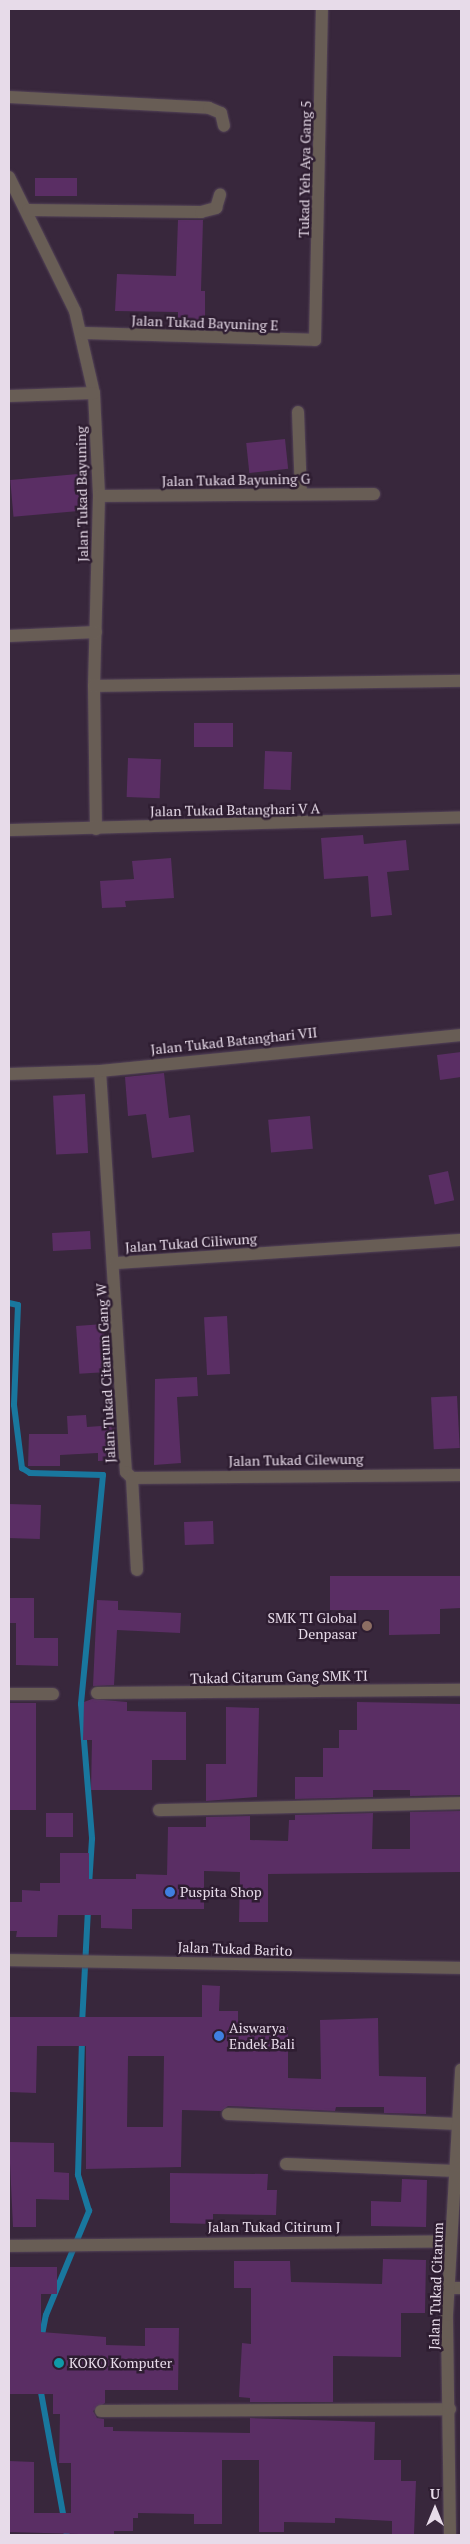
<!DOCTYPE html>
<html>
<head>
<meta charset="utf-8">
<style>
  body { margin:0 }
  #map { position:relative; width:470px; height:2544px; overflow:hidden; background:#38273c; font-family:"PT Serif",serif }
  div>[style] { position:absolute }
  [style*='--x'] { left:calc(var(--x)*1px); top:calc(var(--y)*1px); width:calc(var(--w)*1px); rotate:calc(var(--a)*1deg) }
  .stream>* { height:6px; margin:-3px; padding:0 3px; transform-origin:3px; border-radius:3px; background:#19779e }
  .building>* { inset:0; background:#5a2e64; transform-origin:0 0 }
  .roads { filter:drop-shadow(0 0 1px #544458) drop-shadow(0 0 1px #544458) }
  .minor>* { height:12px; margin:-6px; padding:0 6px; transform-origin:6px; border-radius:6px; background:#685d55 }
  .dots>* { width:14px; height:14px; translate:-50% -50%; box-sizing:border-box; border:2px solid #2e1d31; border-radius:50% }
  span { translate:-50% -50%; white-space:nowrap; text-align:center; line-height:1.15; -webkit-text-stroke:5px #2e1d31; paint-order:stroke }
  .street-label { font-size:14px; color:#e7dbe9 }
  .poi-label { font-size:14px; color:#e7dbe9 }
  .right { translate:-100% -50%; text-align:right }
  .left { translate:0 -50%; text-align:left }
  .frame { position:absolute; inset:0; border:10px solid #e7dbe9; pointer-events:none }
  .north { position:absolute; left:410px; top:2484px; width:50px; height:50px; -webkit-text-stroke:4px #2e1d31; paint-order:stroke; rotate:0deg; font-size:14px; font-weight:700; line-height:20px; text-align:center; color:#e7dbe9 }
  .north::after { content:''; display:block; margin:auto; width:18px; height:22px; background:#e7dbe9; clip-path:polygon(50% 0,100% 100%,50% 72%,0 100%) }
</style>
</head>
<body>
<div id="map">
  <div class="stream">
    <div style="--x:9;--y:1303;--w:9;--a:13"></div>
    <div style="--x:18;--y:1305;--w:100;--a:92.3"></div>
    <div style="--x:14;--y:1405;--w:64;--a:82.8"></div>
    <div style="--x:22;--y:1468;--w:9;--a:32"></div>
    <div style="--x:30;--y:1473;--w:73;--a:1.6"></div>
    <div style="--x:103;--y:1475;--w:230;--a:95.5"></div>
    <div style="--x:81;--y:1704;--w:135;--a:85.3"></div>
    <div style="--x:92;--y:1839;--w:47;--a:93.7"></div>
    <div style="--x:82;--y:2024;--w:115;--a:-87"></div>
    <div style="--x:41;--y:2340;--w:25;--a:-79"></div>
    <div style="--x:46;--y:2315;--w:113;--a:-67.5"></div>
    <div style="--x:89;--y:2211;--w:38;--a:-107"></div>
    <div style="--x:78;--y:2175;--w:136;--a:-88.3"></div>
    <div style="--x:40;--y:2387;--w:150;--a:79.7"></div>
  </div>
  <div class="building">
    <div style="left:35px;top:178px;width:42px;height:18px"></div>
    <div style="clip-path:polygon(178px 220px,203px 220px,201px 291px,205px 291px,205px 326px,178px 325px,178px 312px,115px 311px,117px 274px,176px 276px)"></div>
    <div style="left:285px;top:439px;width:30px;height:39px;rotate:84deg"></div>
    <div style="left:78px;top:474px;width:37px;height:68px;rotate:85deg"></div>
    <div style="left:194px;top:723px;width:39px;height:24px"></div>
    <div style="left:265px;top:751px;width:27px;height:38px;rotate:2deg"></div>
    <div style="left:128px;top:758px;width:33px;height:39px;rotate:2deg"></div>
    <div style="clip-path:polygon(363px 835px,364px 844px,406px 840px,409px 870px,387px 872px,392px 915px,371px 917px,368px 876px,324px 879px,321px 838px)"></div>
    <div style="clip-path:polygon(171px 858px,174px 898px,125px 901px,126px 907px,102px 908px,100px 881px,134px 879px,132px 861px)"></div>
    <div style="clip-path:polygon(461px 1052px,461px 1077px,440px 1080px,437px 1055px)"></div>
    <div style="clip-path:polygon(164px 1073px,169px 1118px,190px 1115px,194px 1152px,152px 1158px,146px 1114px,128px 1116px,125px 1077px)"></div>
    <div style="left:85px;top:1094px;width:59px;height:32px;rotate:87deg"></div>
    <div style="left:310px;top:1116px;width:33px;height:42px;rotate:85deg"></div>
    <div style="left:448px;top:1171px;width:30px;height:20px;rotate:78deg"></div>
    <div style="left:90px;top:1231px;width:18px;height:38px;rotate:87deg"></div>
    <div style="left:227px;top:1316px;width:58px;height:23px;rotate:87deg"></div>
    <div style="left:104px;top:1324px;width:48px;height:28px;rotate:86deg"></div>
    <div style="clip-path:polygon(197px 1377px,198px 1396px,177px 1397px,181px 1463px,154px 1465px,155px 1379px)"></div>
    <div style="left:457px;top:1396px;width:52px;height:26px;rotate:87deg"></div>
    <div style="clip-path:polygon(86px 1415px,87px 1427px,115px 1425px,117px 1460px,98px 1461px,98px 1453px,60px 1455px,60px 1466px,28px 1466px,29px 1434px,68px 1434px,67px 1416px)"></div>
    <div style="left:9px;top:1504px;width:32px;height:34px;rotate:2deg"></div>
    <div style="left:213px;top:1521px;width:23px;height:29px;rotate:88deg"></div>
    <div style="clip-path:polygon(330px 1576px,461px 1576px,461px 1608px,440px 1609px,440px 1634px,389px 1635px,389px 1610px,330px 1610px)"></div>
    <div style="clip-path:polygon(9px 1598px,34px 1598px,34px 1638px,58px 1638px,58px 1666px,16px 1665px,16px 1623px,9px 1623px)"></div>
    <div style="clip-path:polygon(97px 1600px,118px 1601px,118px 1610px,181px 1613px,180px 1633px,117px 1630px,114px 1685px,93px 1686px)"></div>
    <div style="clip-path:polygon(92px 1699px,127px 1702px,127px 1711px,186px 1712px,186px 1760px,152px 1760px,152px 1790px,91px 1790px,92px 1740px,83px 1740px,84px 1702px)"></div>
    <div style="clip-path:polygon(357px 1702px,461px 1704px,461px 1795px,410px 1796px,410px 1790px,373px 1790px,373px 1797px,295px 1799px,295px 1777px,323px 1777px,323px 1748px,339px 1748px,339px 1730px,357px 1730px)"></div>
    <div style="left:9px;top:1703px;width:27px;height:107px"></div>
    <div style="clip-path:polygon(226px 1707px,259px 1708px,257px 1797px,206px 1801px,206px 1764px,226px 1764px)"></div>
    <div style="clip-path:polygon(461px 1811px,461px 1872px,268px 1874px,268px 1922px,239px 1922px,240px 1872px,204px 1871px,204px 1909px,132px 1909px,132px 1929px,101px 1928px,101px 1915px,58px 1915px,57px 1937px,16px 1937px,17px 1931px,9px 1931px,9px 1902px,22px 1902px,22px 1890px,40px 1891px,40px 1883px,60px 1883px,60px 1853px,89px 1853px,89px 1879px,136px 1879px,136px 1874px,167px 1875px,168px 1827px,206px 1827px,206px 1817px,250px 1816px,250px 1840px,288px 1841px,289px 1820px,295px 1820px,295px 1815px,373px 1813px,372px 1849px,410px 1849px,410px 1812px)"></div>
    <div style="left:46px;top:1813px;width:27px;height:24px"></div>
    <div style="clip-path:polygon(evenodd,202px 1985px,220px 1986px,219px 2011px,238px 2011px,238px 2027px,288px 2027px,288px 2078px,321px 2079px,320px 2020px,378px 2018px,379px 2076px,426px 2077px,426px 2114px,384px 2113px,384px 2107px,336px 2107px,335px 2111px,228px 2106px,221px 2111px,182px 2110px,181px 2167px,86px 2169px,86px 2046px,37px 2046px,36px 2093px,9px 2092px,9px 2017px,202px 2017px,202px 1985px,128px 2056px,164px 2056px,163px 2127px,127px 2127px,128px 2056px)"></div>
    <div style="clip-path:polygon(9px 2142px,54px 2143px,54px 2172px,69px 2173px,69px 2200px,36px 2199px,36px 2227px,13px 2227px)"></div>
    <div style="clip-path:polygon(170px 2173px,268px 2174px,267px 2190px,277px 2190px,276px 2215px,213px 2214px,213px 2224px,170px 2223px)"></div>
    <div style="clip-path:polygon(402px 2179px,427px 2180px,426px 2227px,371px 2226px,371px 2201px,401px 2202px)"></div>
    <div style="clip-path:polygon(383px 2259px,426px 2260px,425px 2313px,401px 2313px,401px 2357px,333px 2356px,333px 2402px,250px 2402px,250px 2398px,239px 2397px,242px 2343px,251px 2344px,251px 2288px,234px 2288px,234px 2261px,290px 2261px,291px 2282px,382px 2284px)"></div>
    <div style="clip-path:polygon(9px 2267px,57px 2267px,57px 2294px,41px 2294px,41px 2332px,106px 2337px,106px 2345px,145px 2346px,145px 2328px,179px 2328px,178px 2390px,105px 2390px,105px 2403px,93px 2411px,97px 2418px,104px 2419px,104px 2427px,113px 2427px,113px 2431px,250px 2433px,250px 2418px,375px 2422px,374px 2460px,401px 2460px,401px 2481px,416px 2481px,414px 2534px,392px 2534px,392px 2521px,335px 2518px,335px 2523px,284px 2522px,284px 2532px,259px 2532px,259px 2460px,222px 2460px,222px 2524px,194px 2524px,194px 2514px,138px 2513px,138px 2518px,133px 2518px,133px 2531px,114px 2531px,114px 2535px,9px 2532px,9px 2461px,34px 2462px,34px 2513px,71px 2513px,71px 2463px,59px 2463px,60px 2414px,53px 2414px,53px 2394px,9px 2394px)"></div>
  </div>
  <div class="roads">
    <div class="minor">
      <div style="--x:9;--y:97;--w:200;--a:3.1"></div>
      <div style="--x:209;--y:108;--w:13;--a:23"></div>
      <div style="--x:221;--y:113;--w:13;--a:77"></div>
      <div style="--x:9;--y:177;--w:149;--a:63.8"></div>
      <div style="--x:75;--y:311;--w:84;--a:77"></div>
      <div style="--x:94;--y:393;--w:103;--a:87.2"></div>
      <div style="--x:99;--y:496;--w:190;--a:91.5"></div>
      <div style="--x:94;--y:686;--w:143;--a:89.2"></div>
      <div style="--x:28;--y:210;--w:173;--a:0.7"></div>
      <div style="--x:201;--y:212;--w:16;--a:-15"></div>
      <div style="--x:216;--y:208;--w:14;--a:-73"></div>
      <div style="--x:82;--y:333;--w:233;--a:1.7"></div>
      <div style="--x:315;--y:340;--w:331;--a:-88.8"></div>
      <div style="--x:9;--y:396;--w:85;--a:-2"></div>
      <div style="--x:298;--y:412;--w:82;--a:87.9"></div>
      <div style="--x:99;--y:496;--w:275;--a:-0.4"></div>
      <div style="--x:9;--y:636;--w:87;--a:-2.6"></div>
      <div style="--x:94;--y:686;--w:367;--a:-0.8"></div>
      <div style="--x:9;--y:830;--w:452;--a:-1.6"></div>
      <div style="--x:100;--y:1071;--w:402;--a:86.3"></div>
      <div style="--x:126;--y:1472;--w:8;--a:45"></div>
      <div style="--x:9;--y:1074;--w:91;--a:-1.9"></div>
      <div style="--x:100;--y:1071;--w:363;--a:-5.7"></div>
      <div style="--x:115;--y:1263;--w:347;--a:-3.8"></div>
      <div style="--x:132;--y:1478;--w:329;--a:-0.5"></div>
      <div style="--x:132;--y:1478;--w:92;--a:86.9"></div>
      <div style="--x:97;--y:1693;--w:364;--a:-0.5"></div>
      <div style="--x:9;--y:1694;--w:44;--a:0"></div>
      <div style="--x:159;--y:1810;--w:302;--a:-1.3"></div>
      <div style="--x:9;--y:1960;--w:452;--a:1"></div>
      <div style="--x:228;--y:2114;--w:231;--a:2.5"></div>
      <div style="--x:286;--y:2164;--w:170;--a:2.4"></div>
      <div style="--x:9;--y:2246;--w:442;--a:-0.6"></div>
      <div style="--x:448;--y:2288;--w:13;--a:0"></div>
      <div style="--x:101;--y:2411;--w:349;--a:-0.3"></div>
      <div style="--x:450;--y:2535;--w:220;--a:-90.8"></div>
      <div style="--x:447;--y:2315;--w:246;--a:-86.7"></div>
    </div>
  </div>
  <div class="dots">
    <div style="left:367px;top:1626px;background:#8d6e63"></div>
    <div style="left:170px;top:1892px;background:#3f7fe0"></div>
    <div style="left:219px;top:2036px;background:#3f7fe0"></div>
    <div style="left:59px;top:2363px;background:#0f9aa8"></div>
  </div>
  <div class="street-label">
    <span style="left:305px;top:169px;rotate:-89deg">Tukad Yeh Aya Gang 5</span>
    <span style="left:205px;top:323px;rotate:2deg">Jalan Tukad Bayuning E</span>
    <span style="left:236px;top:480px;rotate:-1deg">Jalan Tukad Bayuning G</span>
    <span style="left:82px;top:494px;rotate:-91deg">Jalan Tukad Bayuning</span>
    <span style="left:235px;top:810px;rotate:-1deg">Jalan Tukad Batanghari V A</span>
    <span style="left:234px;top:1041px;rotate:-6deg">Jalan Tukad Batanghari VII</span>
    <span style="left:191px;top:1243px;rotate:-4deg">Jalan Tukad Ciliwung</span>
    <span style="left:106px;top:1373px;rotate:-93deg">Jalan Tukad Citarum Gang W</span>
    <span style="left:296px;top:1460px;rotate:-1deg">Jalan Tukad Cilewung</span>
    <span style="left:279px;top:1677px;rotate:-1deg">Tukad Citarum Gang SMK TI</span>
    <span style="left:235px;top:1949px;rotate:2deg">Jalan Tukad Barito</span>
    <span style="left:274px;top:2227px">Jalan Tukad Citirum J</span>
    <span style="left:436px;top:2286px;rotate:-88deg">Jalan Tukad Citarum</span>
  </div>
  <div class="poi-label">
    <span class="right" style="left:357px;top:1626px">SMK TI Global<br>Denpasar</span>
    <span class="left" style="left:180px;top:1892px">Puspita Shop</span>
    <span class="left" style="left:229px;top:2036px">Aiswarya<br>Endek Bali</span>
    <span class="left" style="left:69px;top:2363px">KOKO Komputer</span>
  </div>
  <div class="frame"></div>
  <div class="north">U</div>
</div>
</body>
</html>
